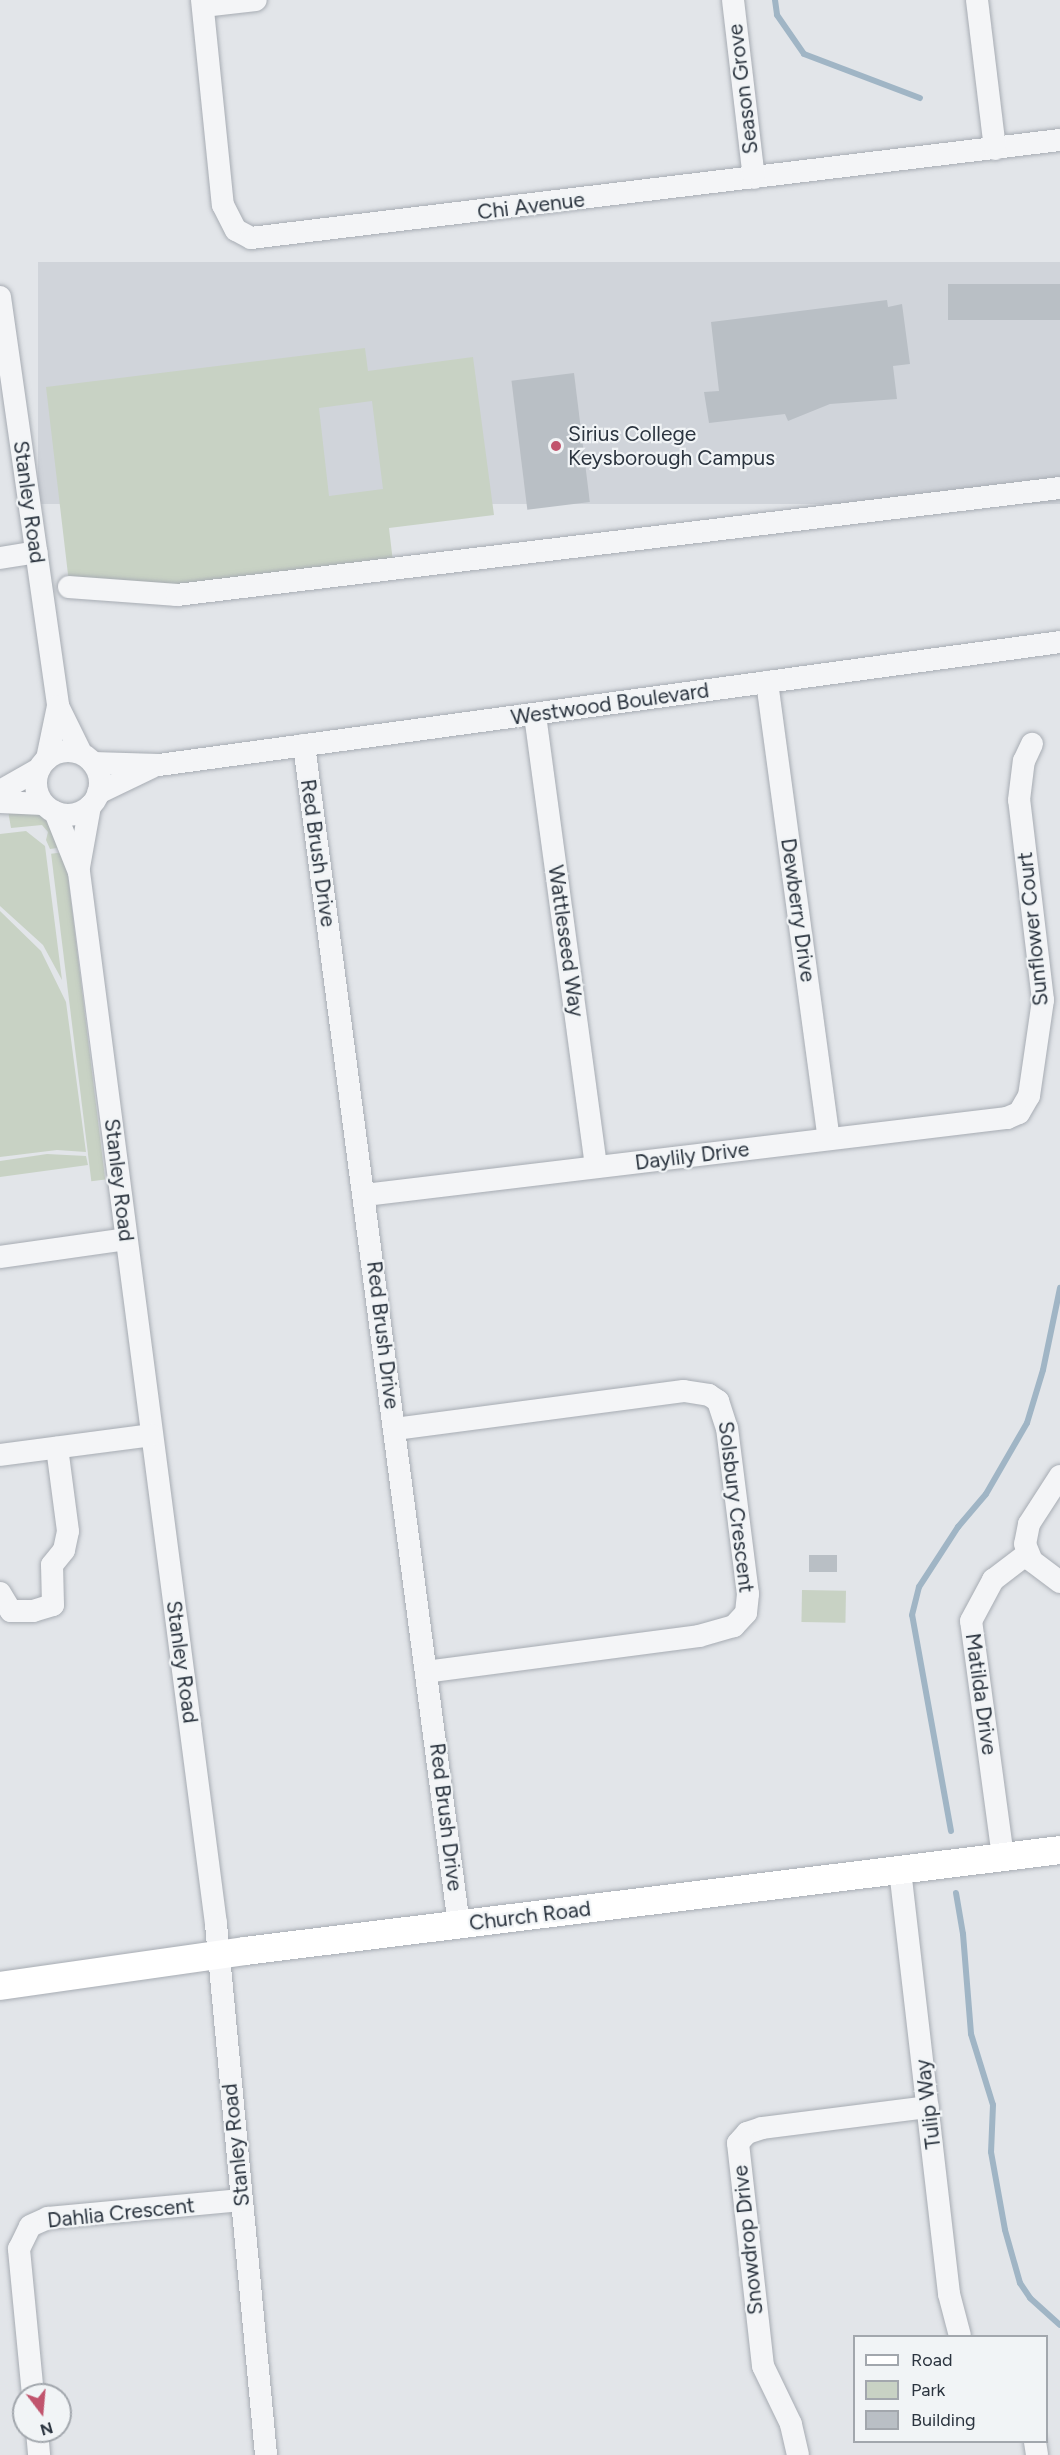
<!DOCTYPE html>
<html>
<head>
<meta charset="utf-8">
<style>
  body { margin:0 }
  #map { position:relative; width:1060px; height:2455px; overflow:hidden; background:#e2e5e9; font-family:Figtree,sans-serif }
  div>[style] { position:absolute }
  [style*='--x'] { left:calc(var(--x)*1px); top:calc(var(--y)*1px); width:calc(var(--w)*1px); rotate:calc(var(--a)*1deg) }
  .built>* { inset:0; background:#d0d4da; transform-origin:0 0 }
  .green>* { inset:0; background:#c8d2c4; transform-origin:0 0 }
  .stream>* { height:6px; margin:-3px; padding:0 3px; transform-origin:3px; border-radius:3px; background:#a0b5c5 }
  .building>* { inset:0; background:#b9bfc5; transform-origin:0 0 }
  .roads { filter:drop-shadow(0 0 2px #a7acb3) drop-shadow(0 0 2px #a7acb3) }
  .minor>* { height:22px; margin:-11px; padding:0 11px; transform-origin:11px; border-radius:11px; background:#f4f5f7 }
  .minor>.ring { margin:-11px; padding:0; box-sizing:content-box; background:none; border:22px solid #f4f5f7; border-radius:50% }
  .major>* { height:28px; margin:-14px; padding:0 14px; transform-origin:14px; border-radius:14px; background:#fff }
  .dots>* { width:16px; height:16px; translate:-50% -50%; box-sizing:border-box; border:3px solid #f1f4f6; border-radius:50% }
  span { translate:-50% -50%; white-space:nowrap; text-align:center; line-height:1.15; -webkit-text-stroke:4.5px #f1f4f6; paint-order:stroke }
  .street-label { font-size:21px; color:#2b343f }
  .poi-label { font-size:21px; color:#2b343f }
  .left { translate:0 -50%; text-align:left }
  .legend { position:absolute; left:853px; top:2335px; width:195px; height:108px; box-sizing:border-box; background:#f1f4f6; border:2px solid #a2a7ad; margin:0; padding:8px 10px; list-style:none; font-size:18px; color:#2b343f }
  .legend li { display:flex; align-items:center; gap:12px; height:30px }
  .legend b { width:30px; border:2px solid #a2a7ad }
  .north { position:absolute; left:12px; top:2383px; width:60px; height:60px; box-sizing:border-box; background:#f1f4f6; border:2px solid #a2a7ad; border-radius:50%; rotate:164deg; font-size:16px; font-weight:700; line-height:24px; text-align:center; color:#2b343f }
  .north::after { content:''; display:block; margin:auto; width:21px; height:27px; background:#c1546d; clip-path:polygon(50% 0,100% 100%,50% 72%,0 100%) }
</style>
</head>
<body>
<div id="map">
  <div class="built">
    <div style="left:1060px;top:262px;width:242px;height:1022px;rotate:90deg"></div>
  </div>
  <div class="green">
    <div style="clip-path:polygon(evenodd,365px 348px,368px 371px,473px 357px,494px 515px,389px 528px,393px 562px,172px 587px,69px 583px,46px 387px,365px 348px,372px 401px,383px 489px,329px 496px,319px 408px,372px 401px)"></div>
    <div style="clip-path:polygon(8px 811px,44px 815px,64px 847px,50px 849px,46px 840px,48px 832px,42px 825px,11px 828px)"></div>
    <div style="clip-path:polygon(26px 831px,45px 846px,62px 980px,43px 945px,0 906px,0 834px)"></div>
    <div style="left:65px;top:852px;width:330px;height:14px;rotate:83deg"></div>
    <div style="clip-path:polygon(0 911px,41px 951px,66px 1002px,86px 1152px,57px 1150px,0 1157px)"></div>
    <div style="clip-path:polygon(47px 1154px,86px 1156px,88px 1165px,0 1177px,0 1161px)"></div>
    <div style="left:802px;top:1590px;width:44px;height:32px;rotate:1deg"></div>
  </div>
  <div class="stream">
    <div style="--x:775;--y:0;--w:15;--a:82"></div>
    <div style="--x:777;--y:15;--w:47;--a:55.3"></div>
    <div style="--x:804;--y:54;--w:124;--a:20.8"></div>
    <div style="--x:951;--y:1831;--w:219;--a:-100.2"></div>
    <div style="--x:912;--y:1615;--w:29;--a:-76"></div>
    <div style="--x:919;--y:1587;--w:72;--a:-57"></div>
    <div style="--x:958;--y:1527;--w:43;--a:-49.7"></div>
    <div style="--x:986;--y:1494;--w:82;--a:-60"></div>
    <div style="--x:1027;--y:1423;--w:55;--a:-73.2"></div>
    <div style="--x:1043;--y:1370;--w:84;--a:-78.3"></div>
    <div style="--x:956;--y:1893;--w:42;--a:80.3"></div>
    <div style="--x:963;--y:1934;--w:100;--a:85.4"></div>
    <div style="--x:971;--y:2034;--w:74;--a:72.8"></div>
    <div style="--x:993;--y:2105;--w:47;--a:92.4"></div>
    <div style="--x:991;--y:2152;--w:79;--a:79.8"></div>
    <div style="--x:1005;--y:2230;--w:55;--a:74.2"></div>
    <div style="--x:1020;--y:2283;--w:18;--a:56"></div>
    <div style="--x:1030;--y:2298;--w:40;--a:42"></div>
  </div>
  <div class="building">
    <div style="left:1060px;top:284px;width:36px;height:112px;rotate:90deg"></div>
    <div style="clip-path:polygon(887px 300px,888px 307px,902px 304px,910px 364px,893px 366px,897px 399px,830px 404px,788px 421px,785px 414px,709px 423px,704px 392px,719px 391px,711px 322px)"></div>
    <div style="left:574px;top:373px;width:130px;height:63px;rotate:83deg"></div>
    <div style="left:809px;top:1555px;width:28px;height:17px"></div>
  </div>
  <div class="roads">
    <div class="minor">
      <div style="--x:202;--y:0;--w:206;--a:84.2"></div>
      <div style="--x:223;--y:205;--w:28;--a:63"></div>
      <div style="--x:236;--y:230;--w:17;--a:28"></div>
      <div style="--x:251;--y:238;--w:815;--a:-6.91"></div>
      <div style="--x:733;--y:0;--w:179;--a:83.3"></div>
      <div style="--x:977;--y:0;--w:150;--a:83.1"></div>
      <div style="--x:203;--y:6;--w:53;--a:-6.5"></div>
      <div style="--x:0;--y:297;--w:413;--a:81.9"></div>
      <div style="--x:58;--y:706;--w:52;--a:63.9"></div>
      <div style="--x:0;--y:558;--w:37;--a:-9"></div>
      <div style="--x:69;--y:587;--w:108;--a:4.2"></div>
      <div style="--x:177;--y:595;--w:889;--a:-6.91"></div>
      <div style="--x:767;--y:682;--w:461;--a:82.3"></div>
      <div style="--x:535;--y:715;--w:456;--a:82.3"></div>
      <div style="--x:304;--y:745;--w:1190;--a:82.52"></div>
      <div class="ring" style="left:36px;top:751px;width:42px;height:42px"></div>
      <div style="--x:47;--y:759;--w:54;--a:-78.3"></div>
      <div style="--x:93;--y:763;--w:66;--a:1.7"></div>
      <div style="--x:159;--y:765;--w:909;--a:-7.77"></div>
      <div style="--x:0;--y:791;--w:45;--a:-29.4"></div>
      <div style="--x:98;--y:793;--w:60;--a:-25.7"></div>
      <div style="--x:0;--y:802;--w:43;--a:2.7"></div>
      <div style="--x:55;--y:812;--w:65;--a:68.2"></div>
      <div style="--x:79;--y:872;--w:1061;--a:82.58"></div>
      <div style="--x:216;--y:1924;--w:533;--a:84.62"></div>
      <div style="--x:79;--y:867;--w:62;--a:-79.8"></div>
      <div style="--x:365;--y:1195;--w:647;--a:-6.84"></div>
      <div style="--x:1007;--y:1118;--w:13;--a:-23"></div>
      <div style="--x:1019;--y:1113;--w:20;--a:-60"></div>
      <div style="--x:1029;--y:1096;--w:97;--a:-81.7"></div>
      <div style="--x:1043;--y:1000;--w:201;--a:-96.8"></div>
      <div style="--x:1019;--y:800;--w:39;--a:-83"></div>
      <div style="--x:1024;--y:761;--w:19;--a:-65"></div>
      <div style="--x:0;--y:1257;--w:127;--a:-8.1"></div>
      <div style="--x:395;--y:1429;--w:291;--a:-7.5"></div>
      <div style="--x:684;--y:1391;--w:25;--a:9"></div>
      <div style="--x:709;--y:1395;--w:11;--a:34"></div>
      <div style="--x:718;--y:1401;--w:28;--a:72"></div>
      <div style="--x:727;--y:1428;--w:167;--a:82.8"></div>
      <div style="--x:748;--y:1594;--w:19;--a:96"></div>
      <div style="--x:746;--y:1613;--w:18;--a:133"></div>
      <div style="--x:734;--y:1626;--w:36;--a:164"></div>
      <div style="--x:699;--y:1636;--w:274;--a:172.5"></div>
      <div style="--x:0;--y:1455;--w:152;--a:-7.5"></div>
      <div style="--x:1060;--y:1476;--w:57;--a:122.9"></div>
      <div style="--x:1029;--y:1524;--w:20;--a:101"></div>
      <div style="--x:1025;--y:1544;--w:18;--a:68"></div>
      <div style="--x:1032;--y:1561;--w:35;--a:37"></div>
      <div style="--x:0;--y:1593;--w:21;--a:59"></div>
      <div style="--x:11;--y:1611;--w:22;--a:0"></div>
      <div style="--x:33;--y:1611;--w:21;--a:-17"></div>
      <div style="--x:53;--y:1605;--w:40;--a:-91.4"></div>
      <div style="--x:52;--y:1565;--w:19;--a:-51"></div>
      <div style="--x:64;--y:1550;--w:19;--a:-78"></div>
      <div style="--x:68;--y:1531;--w:84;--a:-97.5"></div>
      <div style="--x:1003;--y:1857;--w:238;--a:-97.7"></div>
      <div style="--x:971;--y:1621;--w:47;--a:-61.8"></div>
      <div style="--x:993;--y:1580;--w:43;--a:-37.4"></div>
      <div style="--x:900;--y:1870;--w:427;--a:83.4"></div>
      <div style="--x:949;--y:2294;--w:43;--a:75.3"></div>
      <div style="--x:33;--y:2395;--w:147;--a:-95.5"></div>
      <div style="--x:19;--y:2249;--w:25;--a:-64"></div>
      <div style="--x:30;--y:2226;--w:20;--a:-24"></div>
      <div style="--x:48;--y:2218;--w:194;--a:-5.3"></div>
      <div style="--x:37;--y:2431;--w:24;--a:85"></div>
      <div style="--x:1035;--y:2442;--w:13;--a:81"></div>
      <div style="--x:798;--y:2455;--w:32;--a:-103"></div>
      <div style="--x:791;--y:2424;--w:64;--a:-115.8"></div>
      <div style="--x:763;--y:2366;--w:224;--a:-96.4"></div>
      <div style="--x:738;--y:2143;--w:13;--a:-48"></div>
      <div style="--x:747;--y:2133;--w:16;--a:-18"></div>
      <div style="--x:762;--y:2128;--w:167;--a:-7.2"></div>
    </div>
    <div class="major">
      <div style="--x:0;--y:1986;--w:247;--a:-8.1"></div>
      <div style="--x:245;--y:1951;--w:821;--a:-7.06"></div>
    </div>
  </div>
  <div class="dots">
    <div style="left:556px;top:446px;background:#c1546d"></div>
  </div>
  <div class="street-label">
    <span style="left:743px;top:89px;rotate:-97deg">Season Grove</span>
    <span style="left:531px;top:206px;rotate:-7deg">Chi Avenue</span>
    <span style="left:29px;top:502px;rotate:82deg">Stanley Road</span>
    <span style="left:610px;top:704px;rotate:-8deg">Westwood Boulevard</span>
    <span style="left:318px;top:853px;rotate:82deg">Red Brush Drive</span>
    <span style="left:798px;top:910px;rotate:82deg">Dewberry Drive</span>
    <span style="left:1033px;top:929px;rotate:-96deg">Sunflower Court</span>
    <span style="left:566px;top:941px;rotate:82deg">Wattleseed Way</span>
    <span style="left:692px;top:1156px;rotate:-7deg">Daylily Drive</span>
    <span style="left:119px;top:1180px;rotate:83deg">Stanley Road</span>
    <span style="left:383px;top:1335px;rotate:83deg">Red Brush Drive</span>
    <span style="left:736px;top:1507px;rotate:83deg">Solsbury Crescent</span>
    <span style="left:182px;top:1662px;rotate:82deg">Stanley Road</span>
    <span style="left:981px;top:1694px;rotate:82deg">Matilda Drive</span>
    <span style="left:446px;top:1817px;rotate:83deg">Red Brush Drive</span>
    <span style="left:530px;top:1916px;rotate:-7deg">Church Road</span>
    <span style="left:928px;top:2104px;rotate:-97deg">Tulip Way</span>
    <span style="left:236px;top:2145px;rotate:-96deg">Stanley Road</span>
    <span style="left:121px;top:2213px;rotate:-6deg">Dahlia Crescent</span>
    <span style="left:748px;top:2240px;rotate:-96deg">Snowdrop Drive</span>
  </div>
  <div class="poi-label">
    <span class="left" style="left:568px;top:446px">Sirius College<br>Keysborough Campus</span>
  </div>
  <ul class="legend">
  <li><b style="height:8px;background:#fff"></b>Road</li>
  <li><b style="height:16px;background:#c8d2c4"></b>Park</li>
  <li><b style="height:16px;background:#b9bfc5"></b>Building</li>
  </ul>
  <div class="north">N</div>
</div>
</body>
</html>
